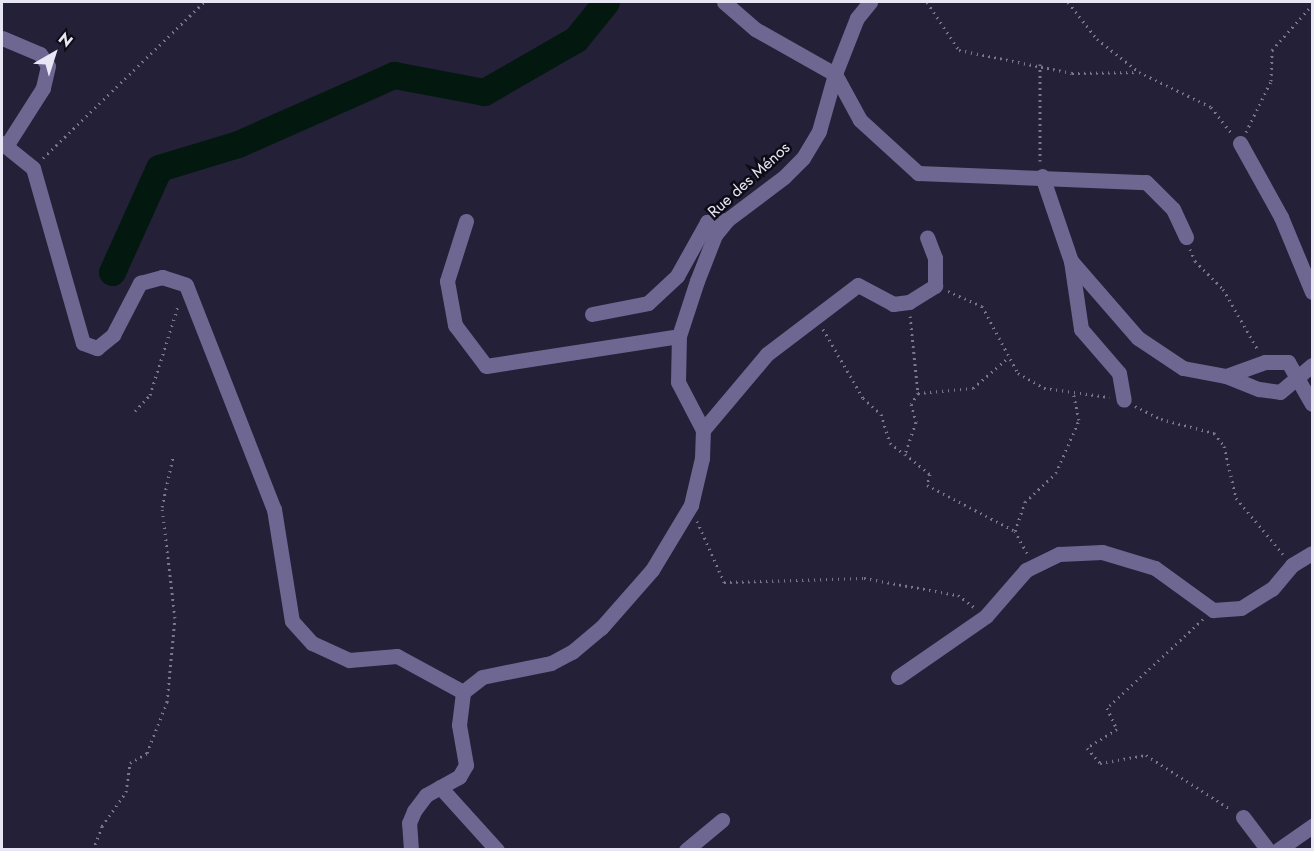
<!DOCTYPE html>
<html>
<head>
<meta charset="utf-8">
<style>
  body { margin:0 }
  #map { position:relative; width:1314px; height:851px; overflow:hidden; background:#242037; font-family:Jost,sans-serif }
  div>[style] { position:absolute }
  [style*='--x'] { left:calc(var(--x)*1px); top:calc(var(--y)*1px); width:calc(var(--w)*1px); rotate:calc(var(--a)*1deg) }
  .river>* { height:27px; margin:-13.5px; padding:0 13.5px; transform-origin:13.5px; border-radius:13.5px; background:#031910 }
  .path>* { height:3px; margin-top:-1.5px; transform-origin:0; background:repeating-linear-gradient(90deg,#7a778b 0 1.5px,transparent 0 6px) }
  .minor>* { height:15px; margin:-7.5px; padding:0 7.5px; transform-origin:7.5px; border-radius:7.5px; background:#6e6792 }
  span { translate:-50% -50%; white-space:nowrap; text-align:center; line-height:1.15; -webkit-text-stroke:5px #0d0c16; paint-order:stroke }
  .street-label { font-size:16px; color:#e7e6f5 }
  .frame { position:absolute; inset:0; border:3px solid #e7e6f5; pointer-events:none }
  .north { position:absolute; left:24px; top:24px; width:60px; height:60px; -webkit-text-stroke:4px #0d0c16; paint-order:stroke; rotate:39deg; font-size:16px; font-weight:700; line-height:24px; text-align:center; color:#e7e6f5 }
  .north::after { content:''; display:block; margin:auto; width:21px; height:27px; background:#e7e6f5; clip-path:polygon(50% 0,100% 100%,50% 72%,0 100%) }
</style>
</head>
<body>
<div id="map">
  <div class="river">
    <div style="--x:112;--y:272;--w:114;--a:-65.7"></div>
    <div style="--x:159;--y:168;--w:83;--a:-16.9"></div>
    <div style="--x:238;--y:144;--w:171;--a:-23.9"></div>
    <div style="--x:394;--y:75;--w:92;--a:10.7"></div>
    <div style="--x:484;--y:92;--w:106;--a:-29.9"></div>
    <div style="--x:576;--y:39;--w:48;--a:-51"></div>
  </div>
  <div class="path">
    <div style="--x:927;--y:2;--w:58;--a:56.3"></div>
    <div style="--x:959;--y:50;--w:115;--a:11.5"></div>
    <div style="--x:1072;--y:73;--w:65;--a:-0.9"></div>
    <div style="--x:1068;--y:2;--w:47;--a:51.9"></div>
    <div style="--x:1097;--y:39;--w:53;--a:38.2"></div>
    <div style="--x:1139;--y:72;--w:80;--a:25.9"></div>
    <div style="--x:1211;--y:107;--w:34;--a:52"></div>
    <div style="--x:1040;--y:64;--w:97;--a:90"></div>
    <div style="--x:1246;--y:132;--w:57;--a:-63.9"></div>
    <div style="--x:1271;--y:81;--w:31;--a:-88"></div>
    <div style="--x:1272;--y:50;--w:60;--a:-48.4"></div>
    <div style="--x:43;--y:158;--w:224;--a:-44.1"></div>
    <div style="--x:1190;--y:249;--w:13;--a:67"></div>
    <div style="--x:1195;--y:261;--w:40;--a:45"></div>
    <div style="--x:1223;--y:289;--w:70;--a:60.2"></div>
    <div style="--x:948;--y:291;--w:37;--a:24"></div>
    <div style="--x:982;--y:306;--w:76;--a:61.8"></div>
    <div style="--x:1018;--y:373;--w:30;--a:30"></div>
    <div style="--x:1044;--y:388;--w:66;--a:7.9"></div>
    <div style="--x:910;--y:316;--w:77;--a:84.1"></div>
    <div style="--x:918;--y:393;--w:55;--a:-5.2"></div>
    <div style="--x:973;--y:388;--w:48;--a:-40.7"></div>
    <div style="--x:823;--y:329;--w:80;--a:59.9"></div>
    <div style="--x:863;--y:398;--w:24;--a:42"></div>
    <div style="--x:881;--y:414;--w:30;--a:73"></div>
    <div style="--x:890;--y:443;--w:18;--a:38"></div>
    <div style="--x:918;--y:393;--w:13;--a:122"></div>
    <div style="--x:911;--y:404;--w:19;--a:74"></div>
    <div style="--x:916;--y:422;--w:34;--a:109"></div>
    <div style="--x:905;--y:454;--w:32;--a:39"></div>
    <div style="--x:930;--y:474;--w:11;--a:105"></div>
    <div style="--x:927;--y:485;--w:99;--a:27.6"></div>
    <div style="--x:1135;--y:406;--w:29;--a:27"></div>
    <div style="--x:1161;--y:419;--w:55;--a:14.8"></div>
    <div style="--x:1214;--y:433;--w:16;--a:52"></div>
    <div style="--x:1224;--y:446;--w:53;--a:77"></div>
    <div style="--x:1236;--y:498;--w:73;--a:50"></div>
    <div style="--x:135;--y:411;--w:22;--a:-47"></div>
    <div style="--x:150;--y:395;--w:93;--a:-72.5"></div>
    <div style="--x:697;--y:521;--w:67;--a:66.1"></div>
    <div style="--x:724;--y:582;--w:140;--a:-1.6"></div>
    <div style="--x:864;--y:578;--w:96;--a:10.3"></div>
    <div style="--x:958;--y:595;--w:20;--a:37"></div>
    <div style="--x:1027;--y:553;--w:25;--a:-119"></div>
    <div style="--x:1015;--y:531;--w:31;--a:-71"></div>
    <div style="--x:1025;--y:502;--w:42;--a:-43.1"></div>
    <div style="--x:1056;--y:473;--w:58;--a:-66.5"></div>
    <div style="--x:1079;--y:420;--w:29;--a:-102"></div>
    <div style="--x:1203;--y:619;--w:131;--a:137.2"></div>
    <div style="--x:1107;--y:708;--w:23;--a:65"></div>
    <div style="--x:1117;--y:729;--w:36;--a:148"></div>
    <div style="--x:1087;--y:748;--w:20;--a:49"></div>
    <div style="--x:1100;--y:763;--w:47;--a:-9.9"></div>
    <div style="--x:1146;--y:755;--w:100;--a:32.7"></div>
    <div style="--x:93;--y:850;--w:26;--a:-69"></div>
    <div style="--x:102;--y:826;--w:42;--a:-54.8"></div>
    <div style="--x:126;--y:792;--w:29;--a:-82"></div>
    <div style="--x:130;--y:763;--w:20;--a:-30"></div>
    <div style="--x:147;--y:753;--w:55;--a:-68.6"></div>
    <div style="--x:167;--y:702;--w:84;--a:-84.6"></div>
    <div style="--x:175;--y:618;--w:112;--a:-96.7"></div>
    <div style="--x:162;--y:507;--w:51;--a:-77.6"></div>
  </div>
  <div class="minor">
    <div style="--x:724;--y:2;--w:41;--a:41.1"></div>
    <div style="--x:755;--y:29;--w:92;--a:29.4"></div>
    <div style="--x:835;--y:74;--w:52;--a:61.5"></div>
    <div style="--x:860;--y:120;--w:79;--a:42.4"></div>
    <div style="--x:918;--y:173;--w:228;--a:2.3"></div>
    <div style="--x:1146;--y:182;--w:38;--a:45"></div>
    <div style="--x:1173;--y:209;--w:31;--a:65"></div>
    <div style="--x:2;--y:38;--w:41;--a:22.8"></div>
    <div style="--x:40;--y:54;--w:14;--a:56"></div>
    <div style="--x:48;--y:66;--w:23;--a:103"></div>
    <div style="--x:43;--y:88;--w:69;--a:122.5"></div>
    <div style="--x:2;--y:143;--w:40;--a:39"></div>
    <div style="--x:33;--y:168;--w:182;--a:74.1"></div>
    <div style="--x:83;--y:343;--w:15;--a:20"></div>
    <div style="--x:97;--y:348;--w:21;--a:-39"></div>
    <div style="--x:113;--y:335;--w:59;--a:-62.6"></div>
    <div style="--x:140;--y:283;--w:23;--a:-15"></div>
    <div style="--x:162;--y:277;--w:25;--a:18"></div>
    <div style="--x:186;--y:285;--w:241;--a:68.6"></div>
    <div style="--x:274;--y:509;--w:113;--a:80.9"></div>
    <div style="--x:292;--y:621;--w:30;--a:48"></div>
    <div style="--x:312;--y:643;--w:41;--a:24.7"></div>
    <div style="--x:349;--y:660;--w:48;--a:-4.8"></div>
    <div style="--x:397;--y:656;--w:75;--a:28.6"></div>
    <div style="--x:1240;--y:143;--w:85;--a:61"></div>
    <div style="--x:1281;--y:217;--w:81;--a:67.5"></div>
    <div style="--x:1042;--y:176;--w:90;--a:71.2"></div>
    <div style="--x:1071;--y:261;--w:102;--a:49"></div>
    <div style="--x:1138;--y:338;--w:54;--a:33.7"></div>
    <div style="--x:1183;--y:368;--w:44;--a:10.5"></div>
    <div style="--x:1226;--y:376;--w:35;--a:22"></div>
    <div style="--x:1259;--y:389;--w:21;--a:8"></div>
    <div style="--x:1280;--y:392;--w:42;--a:-40.2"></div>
    <div style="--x:466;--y:221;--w:63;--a:107.6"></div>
    <div style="--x:447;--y:281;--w:45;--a:79.7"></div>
    <div style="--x:455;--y:325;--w:51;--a:52.9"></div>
    <div style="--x:486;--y:366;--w:195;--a:-8.8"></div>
    <div style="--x:1071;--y:261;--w:69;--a:81.6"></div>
    <div style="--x:1081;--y:329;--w:58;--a:49.2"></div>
    <div style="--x:1119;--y:373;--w:27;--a:80"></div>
    <div style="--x:592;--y:314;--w:57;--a:-11.1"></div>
    <div style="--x:648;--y:303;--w:40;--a:-43"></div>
    <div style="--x:677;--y:276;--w:62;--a:-60.9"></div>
    <div style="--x:707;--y:222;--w:20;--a:-6"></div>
    <div style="--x:1226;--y:376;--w:41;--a:-19.7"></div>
    <div style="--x:1265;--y:362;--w:23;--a:0"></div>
    <div style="--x:1288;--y:362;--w:48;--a:60.3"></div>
    <div style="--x:703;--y:430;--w:99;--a:-49.9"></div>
    <div style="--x:767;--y:354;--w:114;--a:-37.2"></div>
    <div style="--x:858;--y:285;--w:40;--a:28"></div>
    <div style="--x:893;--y:304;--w:16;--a:-7"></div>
    <div style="--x:909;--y:302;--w:31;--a:-32"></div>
    <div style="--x:935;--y:286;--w:28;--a:-90"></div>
    <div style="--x:935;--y:258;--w:22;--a:-111"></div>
    <div style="--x:898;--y:677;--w:107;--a:-34.7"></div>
    <div style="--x:986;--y:616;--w:61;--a:-49"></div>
    <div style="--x:1026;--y:570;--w:37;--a:-26"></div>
    <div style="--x:1059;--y:554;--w:43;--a:-2.7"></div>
    <div style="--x:1102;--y:552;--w:55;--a:16.8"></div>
    <div style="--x:1155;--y:568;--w:72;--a:35.9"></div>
    <div style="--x:1213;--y:610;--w:28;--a:-4"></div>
    <div style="--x:1241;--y:608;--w:36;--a:-32"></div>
    <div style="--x:1272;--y:589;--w:31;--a:-50"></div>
    <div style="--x:1292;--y:565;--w:23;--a:-31"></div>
    <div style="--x:440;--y:787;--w:85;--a:47.9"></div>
    <div style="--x:1243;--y:817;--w:41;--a:52.9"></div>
    <div style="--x:411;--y:850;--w:27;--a:-94"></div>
    <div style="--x:409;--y:823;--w:13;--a:-67"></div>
    <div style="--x:414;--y:811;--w:20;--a:-53"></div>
    <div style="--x:426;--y:795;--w:38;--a:-29"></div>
    <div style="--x:459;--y:777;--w:14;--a:-60"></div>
    <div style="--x:466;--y:765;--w:41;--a:-99.9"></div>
    <div style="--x:459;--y:725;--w:33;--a:-83"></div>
    <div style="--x:463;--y:692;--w:24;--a:-38"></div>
    <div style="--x:482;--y:677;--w:70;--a:-11.5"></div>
    <div style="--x:551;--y:663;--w:24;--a:-28"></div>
    <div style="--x:572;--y:652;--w:38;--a:-40"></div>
    <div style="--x:601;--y:628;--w:77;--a:-48.7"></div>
    <div style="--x:652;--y:570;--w:76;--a:-59"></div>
    <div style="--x:691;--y:505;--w:48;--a:-76.8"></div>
    <div style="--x:702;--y:458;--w:28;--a:-88"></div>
    <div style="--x:703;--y:430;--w:54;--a:-117.5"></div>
    <div style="--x:678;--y:382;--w:46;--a:-88.8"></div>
    <div style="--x:679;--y:336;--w:58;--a:-71.9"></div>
    <div style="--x:697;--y:281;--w:49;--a:-68.6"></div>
    <div style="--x:715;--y:235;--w:19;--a:-51"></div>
    <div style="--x:727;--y:220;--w:71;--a:-37"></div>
    <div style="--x:784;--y:177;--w:27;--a:-45"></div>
    <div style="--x:803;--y:158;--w:31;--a:-59"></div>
    <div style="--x:819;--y:131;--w:59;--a:-74.3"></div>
    <div style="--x:835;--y:74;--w:60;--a:-68.6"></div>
    <div style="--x:857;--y:18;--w:21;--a:-51"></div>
    <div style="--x:686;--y:850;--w:47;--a:-39.8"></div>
    <div style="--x:1278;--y:850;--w:42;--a:-35.2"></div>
  </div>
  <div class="street-label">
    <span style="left:749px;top:180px;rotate:-42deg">Rue des Ménos</span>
  </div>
  <div class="frame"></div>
  <div class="north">N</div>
</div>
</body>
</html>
